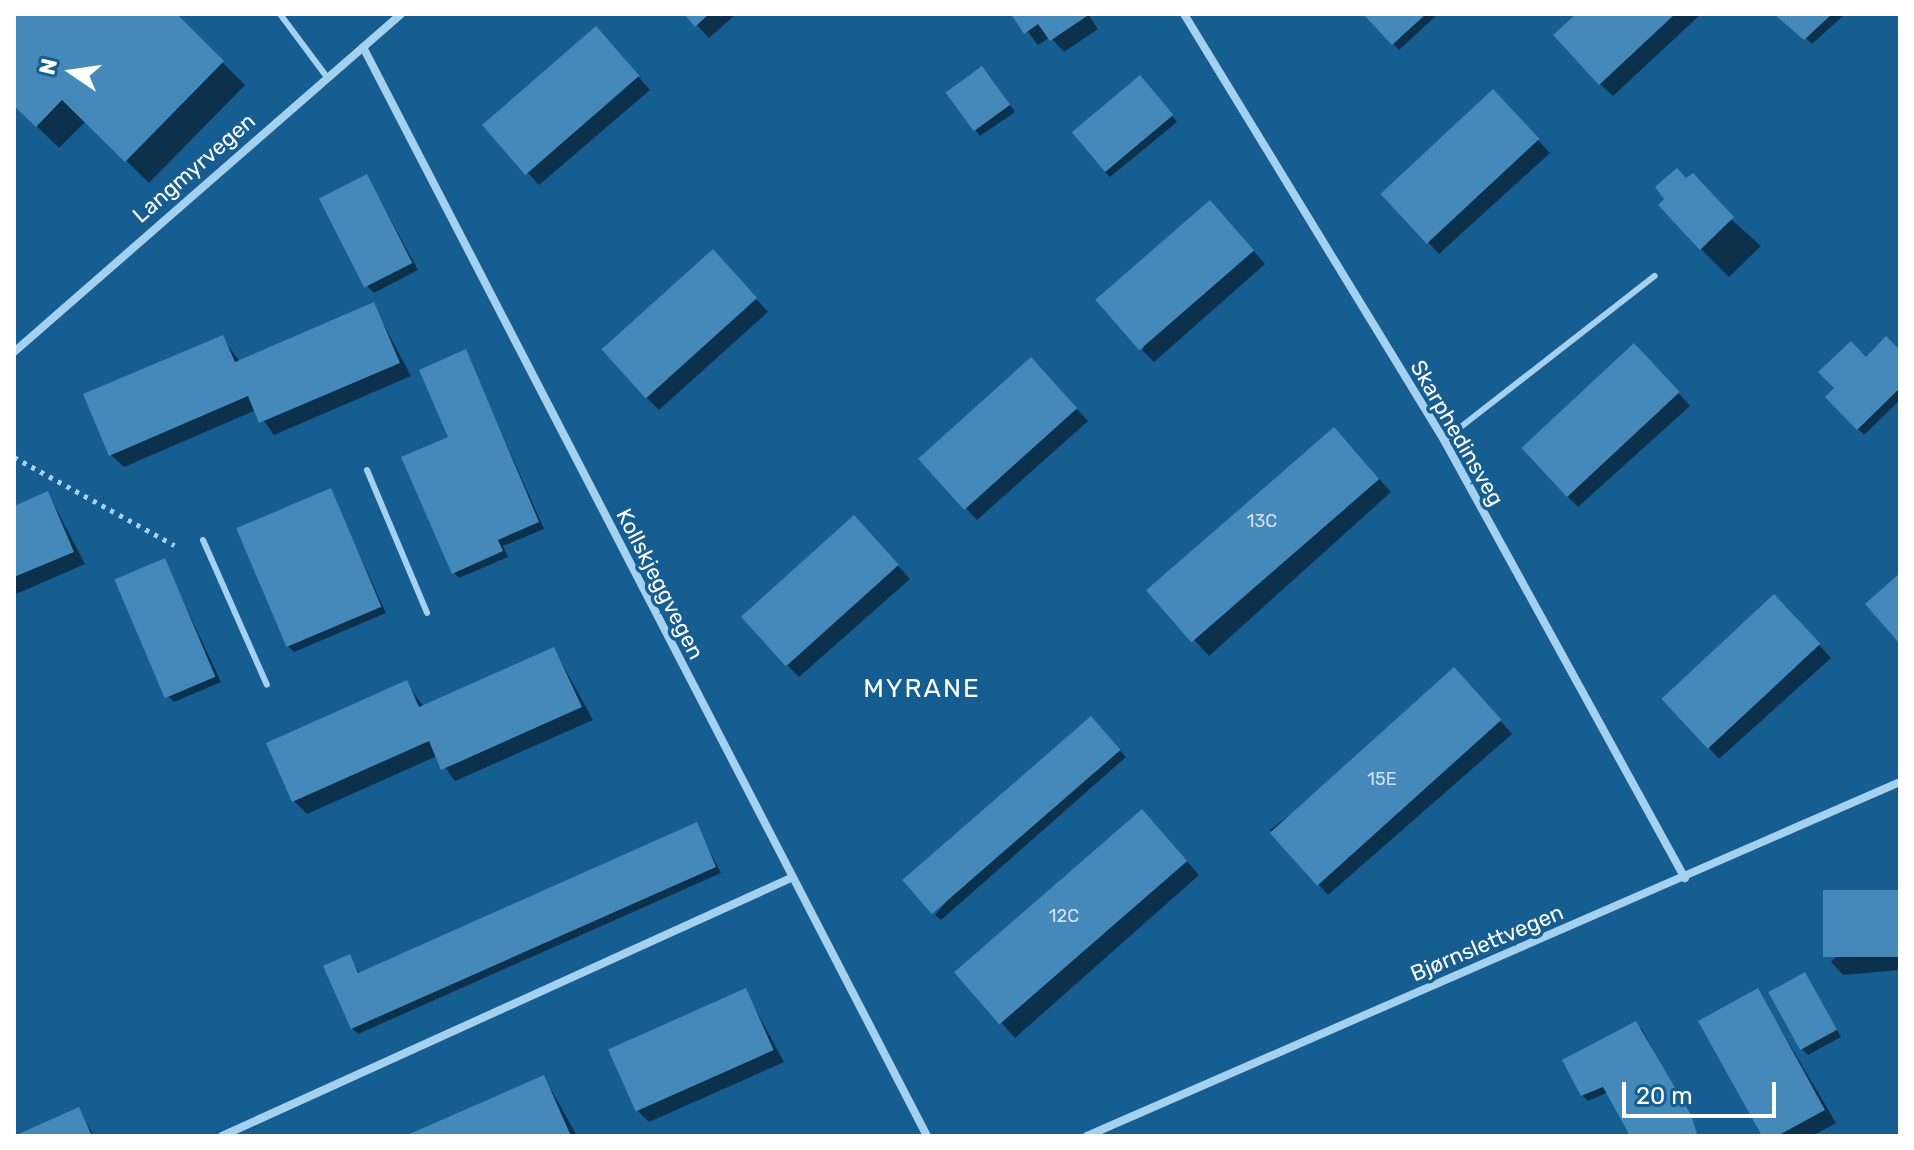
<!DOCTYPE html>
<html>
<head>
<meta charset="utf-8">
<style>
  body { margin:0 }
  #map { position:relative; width:1914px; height:1150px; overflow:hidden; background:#165d91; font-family:Rubik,sans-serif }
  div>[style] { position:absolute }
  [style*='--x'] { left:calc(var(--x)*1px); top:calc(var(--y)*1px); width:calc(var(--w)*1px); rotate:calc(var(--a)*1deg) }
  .shadow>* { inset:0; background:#0007 }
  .building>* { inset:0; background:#4489ba; transform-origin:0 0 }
  .path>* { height:5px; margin-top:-2.5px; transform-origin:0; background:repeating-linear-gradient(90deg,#a4d1f0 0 4px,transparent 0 10px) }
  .service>* { height:6px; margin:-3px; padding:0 3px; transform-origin:3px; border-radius:3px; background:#a4d1f0 }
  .minor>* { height:8px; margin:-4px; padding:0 4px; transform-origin:4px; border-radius:4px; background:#a4d1f0 }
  span { translate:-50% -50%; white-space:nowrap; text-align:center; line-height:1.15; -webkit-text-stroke:7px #165d91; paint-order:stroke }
  .number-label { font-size:18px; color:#d0e2ee }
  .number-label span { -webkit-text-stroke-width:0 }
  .street-label { font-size:22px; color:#fff }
  .quarter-label { font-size:26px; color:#fff; letter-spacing:2px }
  .frame { position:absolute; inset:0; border:16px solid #fff; pointer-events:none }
  .north { position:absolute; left:32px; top:32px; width:80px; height:80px; -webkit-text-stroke:6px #165d91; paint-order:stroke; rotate:283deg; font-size:22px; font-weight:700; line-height:32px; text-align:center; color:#fff }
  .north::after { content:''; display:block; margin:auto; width:28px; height:36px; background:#fff; clip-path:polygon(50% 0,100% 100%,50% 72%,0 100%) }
  .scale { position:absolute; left:1622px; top:1082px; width:154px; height:36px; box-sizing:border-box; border:4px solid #fff; border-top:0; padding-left:10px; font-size:24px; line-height:28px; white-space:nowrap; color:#fff; -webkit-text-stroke:6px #165d91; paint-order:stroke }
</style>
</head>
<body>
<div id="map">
  <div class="shadow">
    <div style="clip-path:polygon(14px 14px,174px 14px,245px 85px,149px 183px,86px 121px,59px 148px,14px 104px)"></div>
    <div style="clip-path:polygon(686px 14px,736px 14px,709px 38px)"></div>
    <div style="clip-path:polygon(1014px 14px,1088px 14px,1098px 29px,1064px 52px,1050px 37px,1038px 45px)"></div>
    <div style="clip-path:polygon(1366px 14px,1438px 14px,1399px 50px)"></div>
    <div style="clip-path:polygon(1579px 14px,1701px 14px,1613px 96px,1600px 84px)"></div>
    <div style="clip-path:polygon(1780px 14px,1843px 14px,1844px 15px,1812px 44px)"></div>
    <div style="clip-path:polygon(608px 42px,650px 90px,539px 185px,485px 125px)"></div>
    <div style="clip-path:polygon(988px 74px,1015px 112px,980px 136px,948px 93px)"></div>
    <div style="clip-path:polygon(1146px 84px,1177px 122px,1110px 177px,1104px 171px)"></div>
    <div style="clip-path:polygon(1505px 105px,1550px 153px,1439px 254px,1427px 241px)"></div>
    <div style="clip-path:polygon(367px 176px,418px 270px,374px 293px,368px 287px)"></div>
    <div style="clip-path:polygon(1687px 180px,1761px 246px,1729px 277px,1701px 249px)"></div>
    <div style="clip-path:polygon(1222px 215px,1265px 264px,1154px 362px,1142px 350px)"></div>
    <div style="clip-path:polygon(725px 264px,768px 312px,659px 410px,646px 397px)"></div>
    <div style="clip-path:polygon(373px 304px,411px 376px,274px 435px,256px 410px,124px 467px,111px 455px,222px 337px,240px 362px)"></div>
    <div style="clip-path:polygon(466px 352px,544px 529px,503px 546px,508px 557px,459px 578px,453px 572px,451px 438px)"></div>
    <div style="clip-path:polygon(1900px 353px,1900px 400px,1864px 435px,1828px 397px,1866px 359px)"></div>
    <div style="clip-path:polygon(1647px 358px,1690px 406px,1578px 507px,1566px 495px)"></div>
    <div style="clip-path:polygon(1043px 372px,1088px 421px,977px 520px,965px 507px)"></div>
    <div style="clip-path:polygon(1347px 442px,1391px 492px,1209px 656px,1152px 594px)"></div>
    <div style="clip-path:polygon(330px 490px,386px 613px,294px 652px,288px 646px)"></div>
    <div style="clip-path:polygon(48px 493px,85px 564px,14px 595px,14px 508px)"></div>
    <div style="clip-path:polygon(866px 530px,910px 579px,799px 677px,787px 665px)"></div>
    <div style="clip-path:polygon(164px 560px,221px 682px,174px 702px,168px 696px)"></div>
    <div style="clip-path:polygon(1787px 609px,1831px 658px,1719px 759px,1707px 746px)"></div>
    <div style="clip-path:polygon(554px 649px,593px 720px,455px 781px,437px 756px,307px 814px,294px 801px,406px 683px,424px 707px)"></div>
    <div style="clip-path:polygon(1466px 682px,1512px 734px,1328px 895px,1270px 830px)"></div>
    <div style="clip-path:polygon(1097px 725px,1126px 757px,941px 920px,935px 915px)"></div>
    <div style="clip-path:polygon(1155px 824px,1199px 875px,1015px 1038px,958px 974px)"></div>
    <div style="clip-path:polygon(696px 825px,721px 873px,358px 1034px,352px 1028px,349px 957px,361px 975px)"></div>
    <div style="clip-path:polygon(1900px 892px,1900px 970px,1843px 975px,1831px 962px)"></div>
    <div style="clip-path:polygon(1804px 975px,1841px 1037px,1808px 1055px,1802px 1049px)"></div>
    <div style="clip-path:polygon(745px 990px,784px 1062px,649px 1122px,636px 1109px)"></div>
    <div style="clip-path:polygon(1758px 991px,1836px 1123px,1812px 1136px,1764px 1136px)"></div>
    <div style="clip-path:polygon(1636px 1024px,1642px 1029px,1699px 1136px,1635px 1136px,1609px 1092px,1588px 1101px,1582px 1095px)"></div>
    <div style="clip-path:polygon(544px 1077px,577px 1136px,410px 1136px)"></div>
    <div style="clip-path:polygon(79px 1110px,94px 1136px,18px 1136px)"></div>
  </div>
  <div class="building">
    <div style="clip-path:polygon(14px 14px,177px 14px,224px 61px,125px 162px,62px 100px,36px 127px,14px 106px)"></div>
    <div style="clip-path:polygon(684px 14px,709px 14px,695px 27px)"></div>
    <div style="clip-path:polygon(1011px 14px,1086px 14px,1087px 16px,1050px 41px,1038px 24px,1024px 34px)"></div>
    <div style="clip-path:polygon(1363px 14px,1426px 14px,1392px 45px)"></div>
    <div style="clip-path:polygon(1576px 14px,1675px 14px,1599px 85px,1553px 35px)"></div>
    <div style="clip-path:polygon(1774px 14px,1832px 14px,1804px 40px)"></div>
    <div style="left:596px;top:26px;width:66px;height:151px;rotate:49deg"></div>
    <div style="left:982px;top:66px;width:48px;height:45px;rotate:54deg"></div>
    <div style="left:1140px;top:75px;width:52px;height:89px;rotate:50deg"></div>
    <div style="left:1493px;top:89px;width:68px;height:154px;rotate:47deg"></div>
    <div style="clip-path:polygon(1677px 168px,1686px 178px,1693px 173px,1734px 217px,1700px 250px,1658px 205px,1664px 199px,1655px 187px)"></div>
    <div style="left:367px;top:174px;width:100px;height:54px;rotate:63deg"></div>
    <div style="left:1210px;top:200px;width:67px;height:152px;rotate:49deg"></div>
    <div style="left:713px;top:249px;width:66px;height:150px;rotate:48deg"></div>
    <div style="clip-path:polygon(374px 302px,400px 363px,259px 423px,248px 396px,109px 456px,83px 394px,223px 335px,235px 362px)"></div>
    <div style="clip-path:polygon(1886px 336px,1900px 350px,1900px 388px,1857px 430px,1825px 397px,1834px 388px,1818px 372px,1851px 341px,1866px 357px)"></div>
    <div style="left:1634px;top:343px;width:67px;height:154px;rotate:47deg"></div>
    <div style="clip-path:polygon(466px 349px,539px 522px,498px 540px,503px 551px,452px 574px,401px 457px,448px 437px,419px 370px)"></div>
    <div style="left:1031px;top:357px;width:69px;height:152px;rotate:48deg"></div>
    <div style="left:1334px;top:427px;width:69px;height:249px;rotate:49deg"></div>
    <div style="left:331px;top:488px;width:129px;height:103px;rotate:67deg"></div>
    <div style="clip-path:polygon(48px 491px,74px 552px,14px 577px,14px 506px)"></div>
    <div style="left:854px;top:515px;width:67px;height:152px;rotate:48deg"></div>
    <div style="left:165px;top:558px;width:129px;height:55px;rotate:67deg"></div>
    <div style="clip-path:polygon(1900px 573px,1900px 644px,1865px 604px)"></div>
    <div style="left:1774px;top:594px;width:68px;height:154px;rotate:47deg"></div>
    <div style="clip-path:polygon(554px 647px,582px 707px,441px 770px,429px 741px,292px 802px,266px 743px,407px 680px,419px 707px)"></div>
    <div style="left:1454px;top:667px;width:71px;height:248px;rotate:48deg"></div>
    <div style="left:1091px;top:716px;width:45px;height:250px;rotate:49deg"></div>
    <div style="left:1142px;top:809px;width:69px;height:249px;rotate:49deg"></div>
    <div style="clip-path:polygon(697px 822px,716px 867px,351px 1029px,323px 966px,350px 954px,358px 973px)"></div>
    <div style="left:1900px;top:890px;width:67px;height:77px;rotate:90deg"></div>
    <div style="left:1805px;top:972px;width:66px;height:42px;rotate:61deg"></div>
    <div style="left:746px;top:988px;width:68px;height:151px;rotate:66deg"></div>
    <div style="clip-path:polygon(1758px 988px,1825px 1110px,1777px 1136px,1762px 1136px,1698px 1021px)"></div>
    <div style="clip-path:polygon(1636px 1021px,1691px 1115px,1698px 1136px,1630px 1136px,1603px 1087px,1581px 1096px,1562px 1060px)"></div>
    <div style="clip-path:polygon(544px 1075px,571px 1136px,405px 1136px)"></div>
    <div style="clip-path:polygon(79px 1107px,92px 1136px,14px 1136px)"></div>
  </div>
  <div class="path">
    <div style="--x:14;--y:457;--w:183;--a:28.8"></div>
  </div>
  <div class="service">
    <div style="--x:280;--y:14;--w:79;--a:53.3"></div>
    <div style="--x:1444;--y:440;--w:267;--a:-37.9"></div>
    <div style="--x:367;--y:470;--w:155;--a:67.2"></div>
    <div style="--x:203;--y:540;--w:158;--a:66.2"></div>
  </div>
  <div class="minor">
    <div style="--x:1184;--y:14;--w:499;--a:58.6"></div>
    <div style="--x:1444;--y:440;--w:500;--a:61.2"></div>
    <div style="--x:363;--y:47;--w:1226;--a:62.62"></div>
    <div style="--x:14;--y:352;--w:514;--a:-41.13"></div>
    <div style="--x:222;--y:1136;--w:625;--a:-24.39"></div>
    <div style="--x:1087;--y:1136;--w:887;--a:-23.53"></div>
  </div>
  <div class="number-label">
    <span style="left:1262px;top:521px">13C</span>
    <span style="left:1382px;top:779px">15E</span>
    <span style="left:1064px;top:916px">12C</span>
  </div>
  <div class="street-label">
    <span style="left:194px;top:168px;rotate:-41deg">Langmyrvegen</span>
    <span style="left:1457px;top:433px;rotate:60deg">Skarphedinsveg</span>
    <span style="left:660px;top:584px;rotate:63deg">Kollskjeggvegen</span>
    <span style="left:1487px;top:943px;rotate:-23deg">Bjørnslettvegen</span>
  </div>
  <div class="quarter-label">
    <span style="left:922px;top:689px">MYRANE</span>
  </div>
  <div class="frame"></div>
  <div class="north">N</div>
  <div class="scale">20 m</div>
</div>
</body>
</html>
